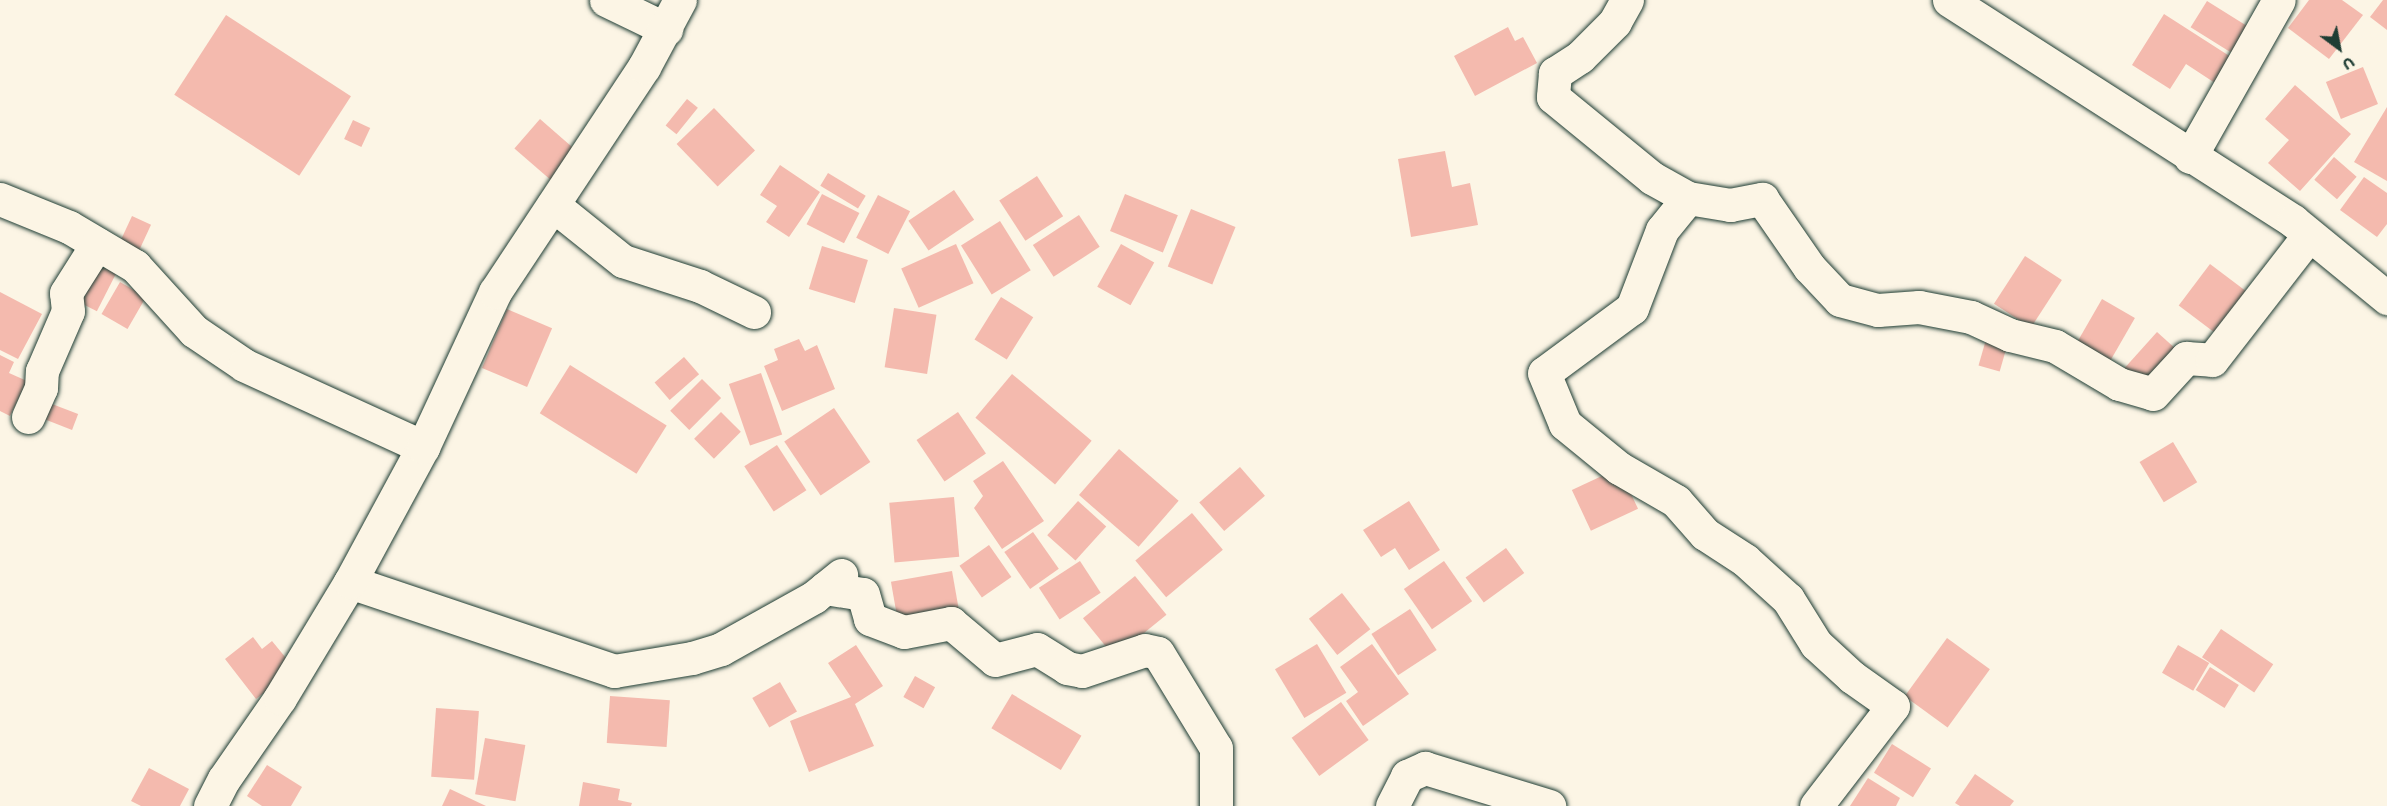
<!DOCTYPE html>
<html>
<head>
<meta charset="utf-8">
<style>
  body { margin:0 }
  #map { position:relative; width:2387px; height:806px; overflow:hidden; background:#fcf5e5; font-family:Itim,sans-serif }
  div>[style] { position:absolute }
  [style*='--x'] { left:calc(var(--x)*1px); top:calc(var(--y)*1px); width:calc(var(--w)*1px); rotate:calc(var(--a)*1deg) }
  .building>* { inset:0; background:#f4baae; transform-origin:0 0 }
  .roads { filter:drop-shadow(0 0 2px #1f3d34) drop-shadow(0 0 2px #1f3d34) }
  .street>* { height:33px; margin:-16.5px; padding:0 16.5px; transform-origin:16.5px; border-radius:16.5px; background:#fcf5e5 }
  span { translate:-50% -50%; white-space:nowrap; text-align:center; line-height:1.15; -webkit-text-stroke:4.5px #fcf5e5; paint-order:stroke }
  .north { position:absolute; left:2309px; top:18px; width:60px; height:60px; -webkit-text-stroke:4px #fcf5e5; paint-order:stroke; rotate:148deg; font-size:16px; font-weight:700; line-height:24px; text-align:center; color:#1f3d34 }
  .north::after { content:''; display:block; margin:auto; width:21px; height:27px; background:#1f3d34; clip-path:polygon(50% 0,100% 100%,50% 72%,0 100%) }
</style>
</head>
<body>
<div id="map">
  <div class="building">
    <div style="clip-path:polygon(2309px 0,2342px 0,2363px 15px,2329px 59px,2288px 28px)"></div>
    <div style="clip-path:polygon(2383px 0,2387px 0,2387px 30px,2370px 17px)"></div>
    <div style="left:2207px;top:1px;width:51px;height:31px;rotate:32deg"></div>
    <div style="clip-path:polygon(2164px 14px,2231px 57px,2215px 83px,2186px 64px,2170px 89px,2132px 65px)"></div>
    <div style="left:226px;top:15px;width:149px;height:95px;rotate:33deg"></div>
    <div style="clip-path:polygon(1508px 27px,1515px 41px,1523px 37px,1537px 63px,1475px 96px,1454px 56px)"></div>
    <div style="left:2363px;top:67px;width:40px;height:40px;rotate:68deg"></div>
    <div style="clip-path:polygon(2295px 85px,2351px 134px,2300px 191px,2268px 163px,2289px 140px,2265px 119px)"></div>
    <div style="left:687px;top:99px;width:14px;height:34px;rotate:39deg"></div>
    <div style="clip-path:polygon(2387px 107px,2387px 181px,2354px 162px)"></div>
    <div style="left:714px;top:108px;width:59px;height:52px;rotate:46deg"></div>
    <div style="left:540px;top:119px;width:49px;height:39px;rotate:41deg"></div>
    <div style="left:353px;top:120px;width:19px;height:21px;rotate:25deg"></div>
    <div style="clip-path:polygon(1445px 151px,1452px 187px,1470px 183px,1478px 225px,1411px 237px,1398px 159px)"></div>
    <div style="left:2334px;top:157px;width:30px;height:30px;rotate:41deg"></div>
    <div style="clip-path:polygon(780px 165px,820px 192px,789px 237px,766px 222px,777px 206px,760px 195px)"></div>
    <div style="left:828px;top:173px;width:44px;height:15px;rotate:31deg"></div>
    <div style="left:1037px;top:176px;width:48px;height:45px;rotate:57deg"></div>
    <div style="clip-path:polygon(2364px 177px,2387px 193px,2387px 224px,2377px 237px,2340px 210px)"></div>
    <div style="left:954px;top:190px;width:36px;height:55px;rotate:56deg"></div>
    <div style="left:822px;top:194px;width:42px;height:34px;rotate:27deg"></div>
    <div style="left:1125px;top:194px;width:57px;height:40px;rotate:22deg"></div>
    <div style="left:878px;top:195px;width:36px;height:48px;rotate:27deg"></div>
    <div style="left:1191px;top:209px;width:48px;height:62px;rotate:22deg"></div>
    <div style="left:1079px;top:215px;width:38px;height:55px;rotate:57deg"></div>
    <div style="left:132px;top:216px;width:21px;height:28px;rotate:25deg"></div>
    <div style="left:1000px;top:221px;width:58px;height:46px;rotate:58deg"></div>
    <div style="left:956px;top:244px;width:43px;height:60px;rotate:66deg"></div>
    <div style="left:1121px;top:244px;width:38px;height:49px;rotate:29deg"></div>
    <div style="left:822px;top:246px;width:48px;height:45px;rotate:17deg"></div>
    <div style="left:2025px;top:256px;width:44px;height:57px;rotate:33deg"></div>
    <div style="left:91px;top:261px;width:28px;height:42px;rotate:27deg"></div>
    <div style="left:2210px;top:264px;width:49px;height:52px;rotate:37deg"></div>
    <div style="left:120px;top:282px;width:30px;height:37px;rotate:30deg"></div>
    <div style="clip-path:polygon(0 292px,42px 314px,18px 359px,0 350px)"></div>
    <div style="left:1001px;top:297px;width:38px;height:50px;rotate:32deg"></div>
    <div style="left:2102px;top:299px;width:38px;height:53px;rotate:30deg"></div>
    <div style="left:894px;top:308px;width:43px;height:60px;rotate:9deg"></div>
    <div style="left:507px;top:309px;width:49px;height:64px;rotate:23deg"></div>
    <div style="left:1989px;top:329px;width:22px;height:38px;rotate:16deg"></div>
    <div style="left:2157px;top:332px;width:39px;height:49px;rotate:42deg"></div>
    <div style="clip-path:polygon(799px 339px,805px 351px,817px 345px,835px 389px,782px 411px,764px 366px,778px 360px,774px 349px)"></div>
    <div style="clip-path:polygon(0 355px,14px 362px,9px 373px,27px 381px,10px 416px,0 411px)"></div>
    <div style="left:684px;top:357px;width:23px;height:39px;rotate:49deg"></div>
    <div style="left:570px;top:365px;width:114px;height:57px;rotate:32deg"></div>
    <div style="left:761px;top:373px;width:65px;height:34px;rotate:71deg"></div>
    <div style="left:1012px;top:374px;width:104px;height:57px;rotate:40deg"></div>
    <div style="left:702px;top:379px;width:27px;height:45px;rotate:45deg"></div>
    <div style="left:52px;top:404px;width:28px;height:17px;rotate:21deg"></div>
    <div style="left:834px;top:408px;width:65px;height:60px;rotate:56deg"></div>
    <div style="left:721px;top:412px;width:28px;height:38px;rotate:45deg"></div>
    <div style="left:958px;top:412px;width:50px;height:50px;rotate:56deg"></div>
    <div style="left:2173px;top:442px;width:47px;height:39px;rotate:59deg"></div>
    <div style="left:777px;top:445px;width:54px;height:39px;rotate:57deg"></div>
    <div style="left:1119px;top:449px;width:79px;height:61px;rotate:41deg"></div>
    <div style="clip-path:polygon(1003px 461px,1044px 521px,1002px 549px,974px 508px,983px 496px,973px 481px)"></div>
    <div style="left:1240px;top:467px;width:38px;height:54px;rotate:49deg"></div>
    <div style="left:1619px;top:468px;width:45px;height:52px;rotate:65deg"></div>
    <div style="left:954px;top:497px;width:60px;height:65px;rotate:85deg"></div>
    <div style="left:1078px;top:501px;width:38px;height:46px;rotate:42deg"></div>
    <div style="clip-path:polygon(1409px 501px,1440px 550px,1409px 570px,1395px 548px,1381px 557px,1363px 530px)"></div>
    <div style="left:1192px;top:513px;width:48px;height:74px;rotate:50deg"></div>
    <div style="left:1033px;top:532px;width:45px;height:35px;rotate:55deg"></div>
    <div style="left:989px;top:545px;width:39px;height:36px;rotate:55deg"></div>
    <div style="left:1506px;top:548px;width:31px;height:50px;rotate:54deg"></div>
    <div style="left:1080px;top:561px;width:38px;height:49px;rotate:57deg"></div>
    <div style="left:1444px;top:561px;width:49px;height:49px;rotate:55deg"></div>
    <div style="left:952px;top:571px;width:42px;height:62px;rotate:80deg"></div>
    <div style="left:1135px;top:576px;width:50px;height:67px;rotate:51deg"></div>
    <div style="left:1342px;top:593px;width:46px;height:42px;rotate:52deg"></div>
    <div style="left:1410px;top:609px;width:49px;height:46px;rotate:57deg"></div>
    <div style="left:2221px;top:629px;width:63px;height:34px;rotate:34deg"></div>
    <div style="clip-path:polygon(253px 637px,262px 649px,272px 641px,295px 669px,256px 699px,225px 659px)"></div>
    <div style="left:1947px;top:638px;width:53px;height:72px;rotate:36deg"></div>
    <div style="left:1317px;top:644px;width:57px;height:49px;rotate:59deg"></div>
    <div style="clip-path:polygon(1372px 644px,1409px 694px,1363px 726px,1346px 701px,1358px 692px,1340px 667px)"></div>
    <div style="clip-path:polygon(856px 645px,883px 686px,855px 704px,874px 746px,809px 772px,790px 721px,851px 697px,828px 663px)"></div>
    <div style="left:2178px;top:645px;width:36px;height:32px;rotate:30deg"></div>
    <div style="left:2210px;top:667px;width:34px;height:27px;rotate:32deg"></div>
    <div style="left:915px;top:676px;width:23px;height:24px;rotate:29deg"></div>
    <div style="left:780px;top:682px;width:34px;height:32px;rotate:60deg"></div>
    <div style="left:1012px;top:694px;width:81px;height:40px;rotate:31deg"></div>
    <div style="left:610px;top:696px;width:60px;height:47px;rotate:4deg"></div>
    <div style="left:1341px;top:702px;width:47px;height:61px;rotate:54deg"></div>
    <div style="left:436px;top:708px;width:43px;height:69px;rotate:4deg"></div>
    <div style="left:485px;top:738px;width:41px;height:57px;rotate:10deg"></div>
    <div style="left:1892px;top:744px;width:46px;height:34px;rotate:32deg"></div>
    <div style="clip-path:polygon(267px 765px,302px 787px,291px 806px,262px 806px,247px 796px)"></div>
    <div style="clip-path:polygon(149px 768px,189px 789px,180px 806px,141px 806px,131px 801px)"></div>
    <div style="clip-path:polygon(1975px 774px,2014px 801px,2010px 806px,1960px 806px,1955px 803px)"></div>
    <div style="clip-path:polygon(1868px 778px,1900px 798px,1896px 806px,1850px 806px)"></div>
    <div style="clip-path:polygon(583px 782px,620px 789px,618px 800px,632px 803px,631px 806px,579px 806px)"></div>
    <div style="clip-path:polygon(450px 789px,486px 806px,442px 806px)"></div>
  </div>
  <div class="roads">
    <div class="street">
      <div style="--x:606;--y:0;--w:67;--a:25.8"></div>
      <div style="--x:1627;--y:0;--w:25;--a:119"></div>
      <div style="--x:1615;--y:22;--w:49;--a:135"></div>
      <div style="--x:1580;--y:57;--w:30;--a:147"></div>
      <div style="--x:1555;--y:73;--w:24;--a:95"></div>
      <div style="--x:1553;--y:97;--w:128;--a:39.3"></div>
      <div style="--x:1652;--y:178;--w:41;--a:29.1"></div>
      <div style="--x:1688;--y:198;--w:43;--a:9.5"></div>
      <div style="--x:1730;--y:205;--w:33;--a:-11"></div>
      <div style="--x:1762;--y:199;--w:83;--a:55.3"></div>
      <div style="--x:1809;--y:267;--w:45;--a:46.8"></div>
      <div style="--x:1840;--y:300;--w:39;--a:15"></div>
      <div style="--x:1878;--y:310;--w:41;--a:-4.2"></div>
      <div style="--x:1919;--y:307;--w:53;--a:10.9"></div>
      <div style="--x:1971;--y:317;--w:43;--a:24.8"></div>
      <div style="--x:2010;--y:335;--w:46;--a:13.7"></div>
      <div style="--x:2055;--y:346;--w:74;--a:30.7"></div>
      <div style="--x:2119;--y:384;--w:35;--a:16"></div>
      <div style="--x:2153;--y:394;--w:49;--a:-47.5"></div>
      <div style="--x:2186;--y:358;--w:26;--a:4"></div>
      <div style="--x:2212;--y:360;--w:158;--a:-52.2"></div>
      <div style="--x:1949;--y:0;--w:409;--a:32.7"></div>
      <div style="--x:2293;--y:221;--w:122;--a:39.3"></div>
      <div style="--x:2190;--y:157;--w:180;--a:-60.5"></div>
      <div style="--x:1688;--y:198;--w:41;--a:129.1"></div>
      <div style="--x:1662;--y:230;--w:84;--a:111"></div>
      <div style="--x:1632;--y:308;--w:109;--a:143.5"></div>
      <div style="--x:1544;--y:373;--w:55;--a:67.6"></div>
      <div style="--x:1565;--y:424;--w:70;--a:39.2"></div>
      <div style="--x:1619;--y:468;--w:66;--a:30.1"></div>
      <div style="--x:1676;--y:501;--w:44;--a:48.7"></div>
      <div style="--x:1705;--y:534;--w:48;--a:33"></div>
      <div style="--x:1745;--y:560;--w:58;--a:42.2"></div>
      <div style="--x:1788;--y:599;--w:53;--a:58.1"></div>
      <div style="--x:1816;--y:644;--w:49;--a:42.5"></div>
      <div style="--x:1852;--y:677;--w:50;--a:35.3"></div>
      <div style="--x:1893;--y:706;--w:126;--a:127.6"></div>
      <div style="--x:0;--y:199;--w:74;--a:22.1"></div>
      <div style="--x:69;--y:227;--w:77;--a:30.6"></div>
      <div style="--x:135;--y:266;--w:88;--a:47.8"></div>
      <div style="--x:194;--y:331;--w:60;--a:34.2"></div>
      <div style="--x:244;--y:365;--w:197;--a:24.6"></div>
      <div style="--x:553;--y:205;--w:90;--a:38.7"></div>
      <div style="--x:623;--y:261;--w:81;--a:18"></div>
      <div style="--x:700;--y:286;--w:60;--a:25.7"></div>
      <div style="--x:28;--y:417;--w:32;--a:-66"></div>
      <div style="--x:41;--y:388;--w:17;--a:-87"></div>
      <div style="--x:42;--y:371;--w:65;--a:-66.6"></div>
      <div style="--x:68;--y:311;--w:18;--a:-96"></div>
      <div style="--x:66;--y:293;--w:58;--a:-57.7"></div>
      <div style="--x:350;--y:582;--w:279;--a:18.6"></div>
      <div style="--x:614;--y:671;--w:79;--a:-9.5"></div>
      <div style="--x:692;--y:658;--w:30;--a:-17"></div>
      <div style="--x:721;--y:649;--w:107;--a:-29.2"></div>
      <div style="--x:814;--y:597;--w:35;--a:-39"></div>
      <div style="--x:825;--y:588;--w:38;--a:9"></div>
      <div style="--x:863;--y:594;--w:26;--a:74"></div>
      <div style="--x:870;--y:619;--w:36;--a:21"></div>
      <div style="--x:904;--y:632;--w:48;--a:-10.8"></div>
      <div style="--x:951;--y:623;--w:57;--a:40.1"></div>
      <div style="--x:995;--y:660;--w:43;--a:-14.7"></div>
      <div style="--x:1037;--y:649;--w:36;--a:32"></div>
      <div style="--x:1067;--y:668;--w:15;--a:11"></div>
      <div style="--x:1082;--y:671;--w:66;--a:-18.4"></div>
      <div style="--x:1145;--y:650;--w:13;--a:13"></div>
      <div style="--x:1158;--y:653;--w:111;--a:58.6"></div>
      <div style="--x:1216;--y:748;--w:58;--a:90"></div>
      <div style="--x:210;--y:806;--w:30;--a:-63"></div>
      <div style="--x:224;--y:779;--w:98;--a:-55.3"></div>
      <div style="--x:280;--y:698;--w:135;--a:-58.9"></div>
      <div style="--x:350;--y:582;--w:153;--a:-61.6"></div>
      <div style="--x:423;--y:447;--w:171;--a:-65.1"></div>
      <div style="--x:495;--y:292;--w:270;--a:-56.5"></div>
      <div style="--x:644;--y:67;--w:76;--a:-61.8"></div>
      <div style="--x:1392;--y:806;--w:34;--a:-63"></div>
      <div style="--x:1407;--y:776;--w:20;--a:-24"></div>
      <div style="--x:1425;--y:768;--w:130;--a:17"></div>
    </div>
  </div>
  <div class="north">U</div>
</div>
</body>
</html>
